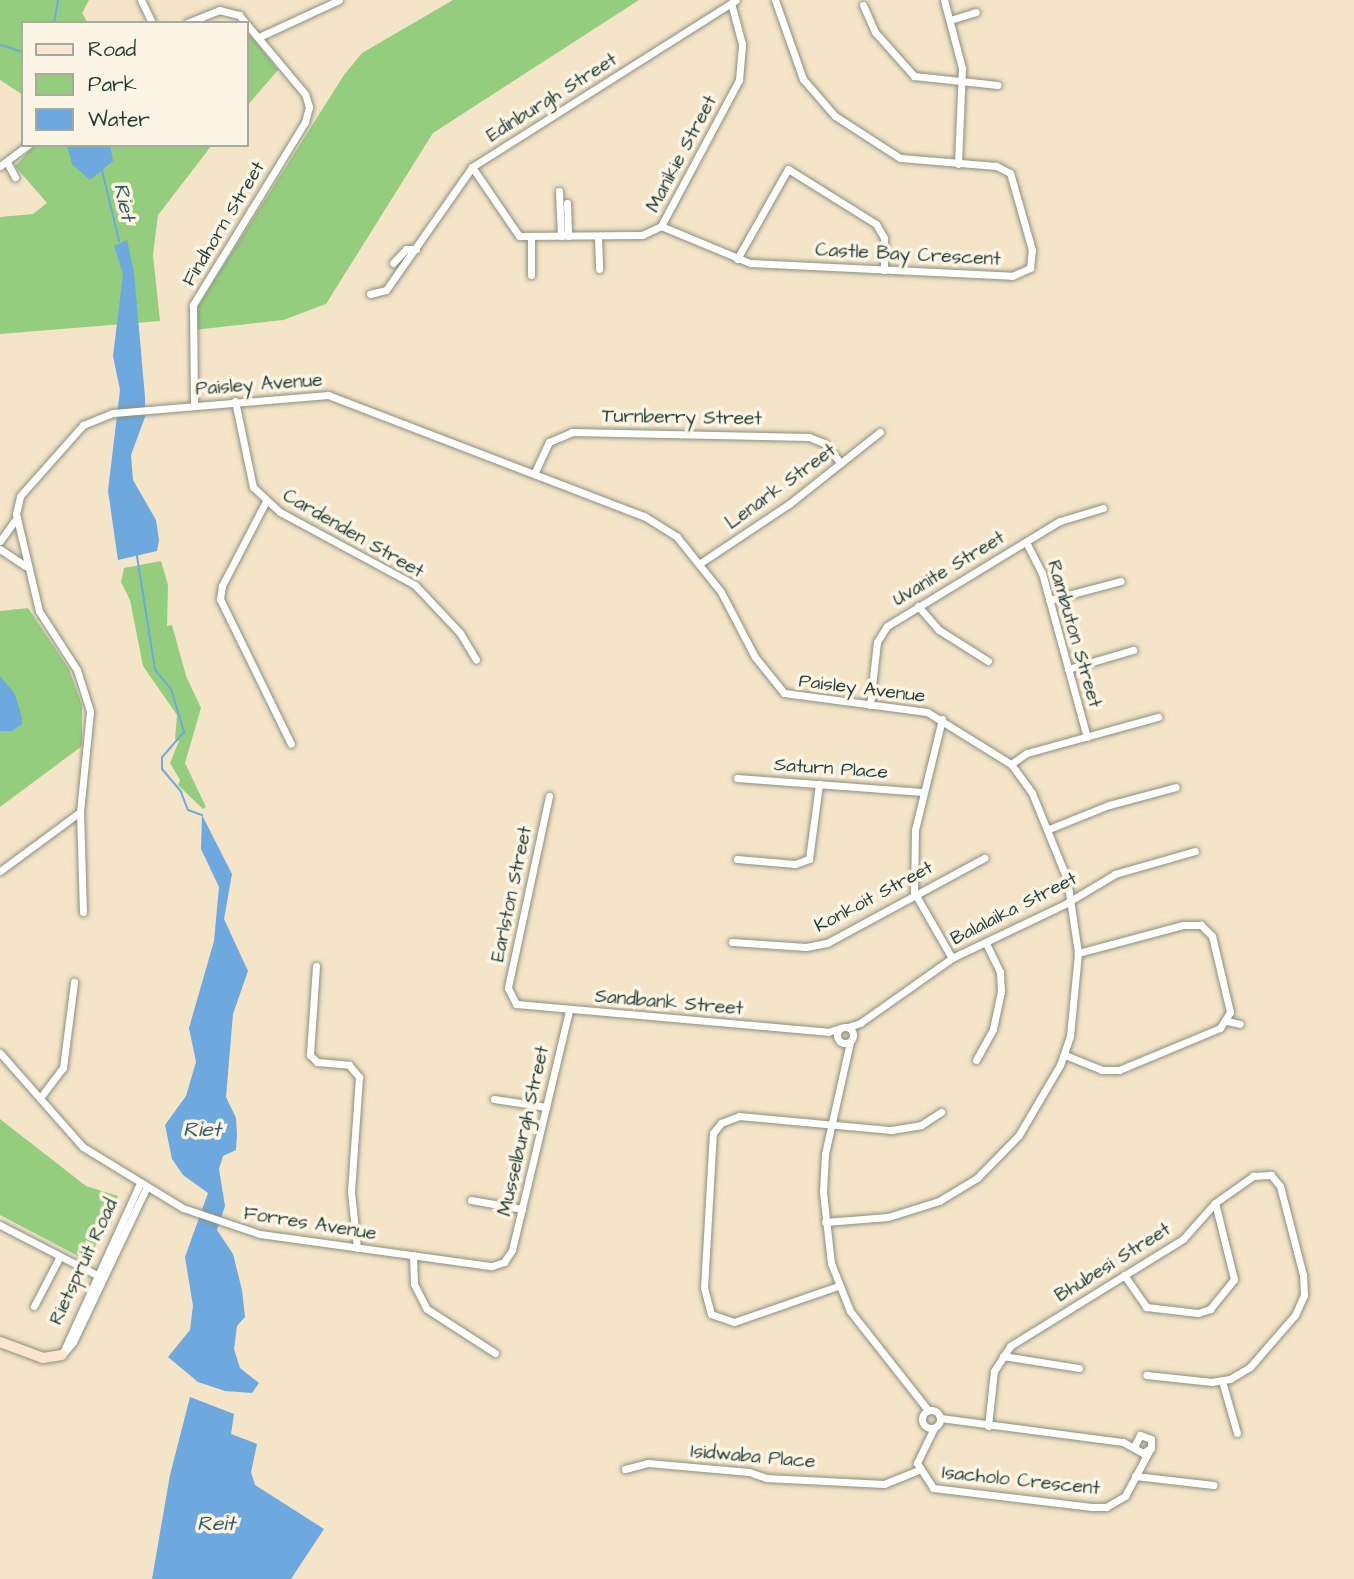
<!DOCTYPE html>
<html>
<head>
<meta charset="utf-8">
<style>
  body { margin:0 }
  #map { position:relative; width:1354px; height:1579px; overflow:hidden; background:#f4e4c8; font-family:"Architects Daughter",sans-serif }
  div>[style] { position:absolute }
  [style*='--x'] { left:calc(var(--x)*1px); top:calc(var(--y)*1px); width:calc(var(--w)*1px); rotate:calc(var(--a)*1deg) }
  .green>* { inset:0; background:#95cd7f }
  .water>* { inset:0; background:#6da8de }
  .stream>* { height:2px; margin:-1px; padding:0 1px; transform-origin:1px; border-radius:1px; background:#6da8de }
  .roads { filter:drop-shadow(0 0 2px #8a907e) drop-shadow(0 0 2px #8a907e) }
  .street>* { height:7px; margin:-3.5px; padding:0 3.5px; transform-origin:3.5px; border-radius:3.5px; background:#fff }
  .street>.ring { margin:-3.5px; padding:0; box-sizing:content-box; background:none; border:7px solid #fff; border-radius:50% }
  .secondary>* { height:10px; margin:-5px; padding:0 5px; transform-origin:5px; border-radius:5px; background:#fde4d0 }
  span { translate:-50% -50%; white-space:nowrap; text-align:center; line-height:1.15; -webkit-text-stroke:7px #fcf5e5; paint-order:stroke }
  .street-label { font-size:19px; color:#1f3d34 }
  .water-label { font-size:21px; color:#365d67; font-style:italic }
  .legend { position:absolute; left:21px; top:21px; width:228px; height:126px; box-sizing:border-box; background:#fcf5e5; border:2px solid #a4ab9e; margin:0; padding:9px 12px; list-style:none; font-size:21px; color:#1f3d34 }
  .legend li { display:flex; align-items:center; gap:14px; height:35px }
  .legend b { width:35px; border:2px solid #a4ab9e }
</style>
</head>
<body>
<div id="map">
  <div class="green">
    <div style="clip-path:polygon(0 0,89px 0,82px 13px,88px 23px,23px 23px,23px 95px,0 80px)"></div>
    <div style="clip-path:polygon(453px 0,639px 0,433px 133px,326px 304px,283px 320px,194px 330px,196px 309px,344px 75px,362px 53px)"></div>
    <div style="clip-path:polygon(247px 31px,278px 70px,247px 106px)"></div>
    <div style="clip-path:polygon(35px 145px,212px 145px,158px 215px,153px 255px,160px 321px,0 334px,0 217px,33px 214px,47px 203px,15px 166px)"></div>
    <div style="clip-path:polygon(161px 561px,168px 585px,167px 626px,172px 625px,186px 676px,201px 708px,185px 763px,206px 807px,203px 809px,178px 785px,180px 780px,170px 763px,179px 741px,175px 739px,177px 715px,143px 666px,130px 600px,121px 582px,124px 568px)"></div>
    <div style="clip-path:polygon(28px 608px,69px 669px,82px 705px,82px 746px,0 807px,0 611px)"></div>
    <div style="clip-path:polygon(0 1119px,86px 1186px,118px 1196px,93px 1251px,78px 1256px,0 1215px)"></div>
  </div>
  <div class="water">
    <div style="clip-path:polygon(67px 145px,110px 145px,113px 161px,90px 180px,72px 164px)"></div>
    <div style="clip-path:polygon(127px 240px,134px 272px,145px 397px,145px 417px,131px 455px,133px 480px,156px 520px,159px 540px,157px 551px,118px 560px,108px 491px,120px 390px,113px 356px,123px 274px,114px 246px)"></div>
    <div style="clip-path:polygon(0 676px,15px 694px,22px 718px,22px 724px,12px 731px,0 731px)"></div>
    <div style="clip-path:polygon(202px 815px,232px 874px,224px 919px,248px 971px,233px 1014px,226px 1097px,236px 1118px,237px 1135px,236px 1150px,223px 1156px,219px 1169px,225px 1206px,217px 1230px,233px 1254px,242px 1290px,245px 1317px,237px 1326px,234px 1349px,240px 1368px,259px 1383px,252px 1393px,225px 1391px,198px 1382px,168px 1357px,190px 1330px,193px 1306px,185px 1257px,208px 1193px,183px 1175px,172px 1159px,165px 1125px,186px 1096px,196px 1062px,189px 1028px,214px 941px,219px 887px,201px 849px)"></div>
    <div style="clip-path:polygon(190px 1397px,234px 1414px,231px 1434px,257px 1444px,251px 1472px,255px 1485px,324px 1529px,291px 1579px,152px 1579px,170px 1475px)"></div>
  </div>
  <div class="stream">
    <div style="--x:54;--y:23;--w:23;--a:-80"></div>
    <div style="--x:0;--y:45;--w:24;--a:17"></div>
    <div style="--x:102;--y:170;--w:73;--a:76.5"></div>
    <div style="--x:137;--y:556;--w:115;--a:81"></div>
    <div style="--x:155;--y:670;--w:25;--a:50"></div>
    <div style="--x:171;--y:689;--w:45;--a:73.2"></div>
    <div style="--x:184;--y:732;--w:33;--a:131"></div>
    <div style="--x:162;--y:757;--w:12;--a:90"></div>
    <div style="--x:162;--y:769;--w:30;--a:50"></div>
    <div style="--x:181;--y:792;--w:19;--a:69"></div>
    <div style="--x:188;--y:810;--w:15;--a:20"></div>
  </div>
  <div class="roads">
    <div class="street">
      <div style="--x:141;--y:0;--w:25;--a:64"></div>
      <div style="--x:944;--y:0;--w:70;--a:75.2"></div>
      <div style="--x:962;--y:68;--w:96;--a:92.4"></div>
      <div style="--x:863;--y:5;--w:30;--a:66"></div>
      <div style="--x:875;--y:32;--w:59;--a:48.4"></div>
      <div style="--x:914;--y:76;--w:84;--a:6.1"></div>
      <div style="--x:950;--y:20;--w:27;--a:-17"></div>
      <div style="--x:187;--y:23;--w:35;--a:-22"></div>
      <div style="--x:219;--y:10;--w:21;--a:14"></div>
      <div style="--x:239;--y:15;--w:103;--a:50.1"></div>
      <div style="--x:305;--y:94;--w:14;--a:73"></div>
      <div style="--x:309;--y:107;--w:16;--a:105"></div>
      <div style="--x:305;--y:122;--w:215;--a:121.5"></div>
      <div style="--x:193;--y:305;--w:100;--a:89.4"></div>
      <div style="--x:259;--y:37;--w:88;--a:-24.8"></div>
      <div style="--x:8;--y:164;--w:15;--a:62"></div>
      <div style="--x:0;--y:166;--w:35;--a:-37"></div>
      <div style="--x:472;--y:167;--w:83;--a:55.7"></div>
      <div style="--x:519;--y:236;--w:123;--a:-0.5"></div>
      <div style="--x:642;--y:235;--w:21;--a:-25"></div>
      <div style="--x:661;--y:226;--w:166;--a:-61.9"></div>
      <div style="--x:739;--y:80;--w:36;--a:-85"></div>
      <div style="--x:742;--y:44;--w:42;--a:-105"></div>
      <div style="--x:559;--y:191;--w:45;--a:87.5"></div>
      <div style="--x:567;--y:203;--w:33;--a:88"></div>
      <div style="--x:661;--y:226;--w:96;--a:22.6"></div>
      <div style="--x:750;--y:263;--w:262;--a:2.8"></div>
      <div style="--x:1012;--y:276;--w:20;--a:-24"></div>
      <div style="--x:1030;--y:268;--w:18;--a:-84"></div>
      <div style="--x:1032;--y:250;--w:80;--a:-105.9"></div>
      <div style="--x:1010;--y:173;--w:16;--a:-153"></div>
      <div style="--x:996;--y:166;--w:96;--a:-175.2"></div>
      <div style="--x:900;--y:158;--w:77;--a:-147.1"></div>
      <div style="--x:835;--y:116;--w:49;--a:-130.9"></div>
      <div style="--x:803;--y:79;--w:84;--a:-109.5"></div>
      <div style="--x:598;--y:236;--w:33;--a:88"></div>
      <div style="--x:531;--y:237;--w:38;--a:90"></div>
      <div style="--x:737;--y:259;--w:103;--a:-60.5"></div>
      <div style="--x:788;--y:169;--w:104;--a:32"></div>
      <div style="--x:876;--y:224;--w:16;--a:60"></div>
      <div style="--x:884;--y:238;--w:32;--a:90"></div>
      <div style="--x:393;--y:263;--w:19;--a:-47"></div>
      <div style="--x:406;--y:249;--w:10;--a:0"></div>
      <div style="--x:370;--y:294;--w:16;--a:-14"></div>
      <div style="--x:386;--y:290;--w:150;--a:-55"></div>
      <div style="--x:472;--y:167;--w:312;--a:-32.3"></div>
      <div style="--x:235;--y:401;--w:88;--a:78.2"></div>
      <div style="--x:253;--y:487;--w:37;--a:43"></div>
      <div style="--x:280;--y:512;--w:153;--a:28.4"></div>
      <div style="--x:415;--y:585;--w:66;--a:46.8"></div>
      <div style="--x:460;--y:633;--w:31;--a:59"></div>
      <div style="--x:534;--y:474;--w:35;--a:-65"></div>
      <div style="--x:549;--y:442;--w:25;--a:-23"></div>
      <div style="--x:572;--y:432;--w:237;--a:1.2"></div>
      <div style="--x:809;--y:437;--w:16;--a:22"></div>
      <div style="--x:824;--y:443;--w:26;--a:50"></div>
      <div style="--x:266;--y:501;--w:96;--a:117.4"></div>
      <div style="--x:222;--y:586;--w:13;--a:99"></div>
      <div style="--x:220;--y:599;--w:161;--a:63.9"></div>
      <div style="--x:0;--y:541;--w:27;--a:-54"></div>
      <div style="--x:1026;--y:542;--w:35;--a:63"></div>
      <div style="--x:1042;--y:573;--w:170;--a:74.7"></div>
      <div style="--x:0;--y:549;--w:30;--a:34"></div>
      <div style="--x:699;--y:564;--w:108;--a:-33.7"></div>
      <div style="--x:789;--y:504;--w:116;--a:-38.4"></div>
      <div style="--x:1049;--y:600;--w:74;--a:-14.8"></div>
      <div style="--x:918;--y:606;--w:32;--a:49"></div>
      <div style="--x:939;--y:630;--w:58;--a:32.3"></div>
      <div style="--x:1068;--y:669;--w:68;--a:-16.3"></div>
      <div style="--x:870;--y:705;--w:63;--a:-83.7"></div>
      <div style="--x:877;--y:642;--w:19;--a:-58"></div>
      <div style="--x:887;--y:626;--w:202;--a:-31.3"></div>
      <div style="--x:1060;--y:521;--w:45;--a:-16.8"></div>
      <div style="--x:942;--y:719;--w:114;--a:103.7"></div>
      <div style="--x:915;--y:830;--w:62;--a:90.9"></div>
      <div style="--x:914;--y:892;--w:76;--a:60.1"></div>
      <div style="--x:1011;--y:764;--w:19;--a:-35"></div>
      <div style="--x:1027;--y:753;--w:136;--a:-15.4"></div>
      <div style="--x:737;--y:778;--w:186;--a:4.3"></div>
      <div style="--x:549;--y:796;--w:196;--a:102.1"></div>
      <div style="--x:508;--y:988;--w:18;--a:63"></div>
      <div style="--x:516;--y:1004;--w:313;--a:5.1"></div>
      <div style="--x:828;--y:1032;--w:13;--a:-18"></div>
      <div style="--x:1049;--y:829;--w:65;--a:-21.8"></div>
      <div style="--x:1109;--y:805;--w:69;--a:-15"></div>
      <div style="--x:737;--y:859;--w:58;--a:4.9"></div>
      <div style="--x:795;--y:864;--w:15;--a:-20"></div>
      <div style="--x:809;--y:859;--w:76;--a:-82.4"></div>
      <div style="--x:0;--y:871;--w:99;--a:-36.4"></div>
      <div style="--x:83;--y:912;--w:100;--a:-91.7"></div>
      <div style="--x:80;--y:812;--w:101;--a:-84.3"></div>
      <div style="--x:90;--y:711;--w:43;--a:-107.6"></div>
      <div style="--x:77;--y:670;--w:70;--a:-122.8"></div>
      <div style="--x:39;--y:611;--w:100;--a:-103.3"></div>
      <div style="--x:16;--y:514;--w:18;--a:-77"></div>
      <div style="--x:20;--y:496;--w:95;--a:-48.4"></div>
      <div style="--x:83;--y:425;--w:32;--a:-22"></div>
      <div style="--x:113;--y:413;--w:216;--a:-4.8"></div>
      <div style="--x:328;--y:395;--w:338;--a:21"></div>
      <div style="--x:644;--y:516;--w:39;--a:32"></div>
      <div style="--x:677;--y:537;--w:70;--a:51.3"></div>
      <div style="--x:721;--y:592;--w:73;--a:62.4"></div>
      <div style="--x:755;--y:657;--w:46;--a:51.1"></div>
      <div style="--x:784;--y:693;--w:144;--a:7.6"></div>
      <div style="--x:927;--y:712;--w:99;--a:31.8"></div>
      <div style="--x:1011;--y:764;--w:36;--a:54"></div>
      <div style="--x:1032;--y:793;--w:93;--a:67.9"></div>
      <div style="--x:1067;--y:879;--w:75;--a:81.5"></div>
      <div style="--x:1078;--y:953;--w:83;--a:95.5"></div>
      <div style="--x:1070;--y:1036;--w:31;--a:109"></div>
      <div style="--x:1060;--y:1065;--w:81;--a:120.4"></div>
      <div style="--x:1019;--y:1135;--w:60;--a:134.3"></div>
      <div style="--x:977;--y:1178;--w:44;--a:148.8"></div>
      <div style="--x:939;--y:1201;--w:53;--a:162.6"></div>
      <div style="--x:888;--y:1217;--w:63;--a:175.5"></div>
      <div style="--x:732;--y:942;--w:74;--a:3.9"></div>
      <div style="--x:806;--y:947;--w:21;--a:-11"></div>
      <div style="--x:827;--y:943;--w:179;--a:-28.4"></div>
      <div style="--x:316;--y:966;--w:89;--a:93.9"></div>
      <div style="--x:310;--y:1055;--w:10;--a:45"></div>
      <div style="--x:317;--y:1062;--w:32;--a:5"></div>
      <div style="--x:349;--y:1065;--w:16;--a:50"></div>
      <div style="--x:359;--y:1077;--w:115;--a:94"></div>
      <div style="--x:351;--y:1192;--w:56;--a:83.9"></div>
      <div style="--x:1227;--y:1021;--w:13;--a:13"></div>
      <div class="ring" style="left:837px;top:1027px;width:9px;height:9px"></div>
      <div style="--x:848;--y:1027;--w:13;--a:-18"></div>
      <div style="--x:860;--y:1023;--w:113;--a:-35.2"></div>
      <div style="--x:952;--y:958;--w:125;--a:-25.5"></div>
      <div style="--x:1065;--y:904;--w:58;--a:-31"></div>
      <div style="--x:1115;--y:874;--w:83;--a:-16"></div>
      <div style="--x:850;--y:1042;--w:115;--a:102.6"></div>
      <div style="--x:825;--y:1154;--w:38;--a:93"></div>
      <div style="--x:823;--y:1192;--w:71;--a:83.6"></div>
      <div style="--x:831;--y:1263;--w:52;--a:68.4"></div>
      <div style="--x:850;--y:1311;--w:126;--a:51.8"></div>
      <div style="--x:0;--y:1053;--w:125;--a:48.6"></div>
      <div style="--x:83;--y:1147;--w:117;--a:31.4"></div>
      <div style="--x:183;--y:1208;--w:81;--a:18.7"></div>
      <div style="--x:260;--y:1234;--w:234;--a:7.9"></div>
      <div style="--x:492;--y:1266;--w:13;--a:-18"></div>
      <div style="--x:504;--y:1262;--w:14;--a:-56"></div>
      <div style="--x:512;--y:1250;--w:247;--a:-76.6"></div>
      <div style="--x:1065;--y:1055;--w:40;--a:22"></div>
      <div style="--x:1102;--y:1070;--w:17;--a:0"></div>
      <div style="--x:1119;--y:1070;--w:109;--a:-22.6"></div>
      <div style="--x:1220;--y:1028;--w:19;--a:-58"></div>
      <div style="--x:1230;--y:1012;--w:78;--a:-103.3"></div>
      <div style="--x:1212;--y:936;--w:16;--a:-135"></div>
      <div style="--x:1201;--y:925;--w:18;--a:180"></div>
      <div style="--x:1183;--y:925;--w:109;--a:165.1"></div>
      <div style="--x:976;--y:1060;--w:35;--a:-61"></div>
      <div style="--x:993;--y:1029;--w:38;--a:-78"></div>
      <div style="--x:1001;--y:992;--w:20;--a:-93"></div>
      <div style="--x:1000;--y:972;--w:32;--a:-116"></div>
      <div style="--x:40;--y:1098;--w:38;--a:-53"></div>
      <div style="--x:63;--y:1068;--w:87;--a:-82.7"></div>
      <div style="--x:494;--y:1099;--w:53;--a:8.7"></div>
      <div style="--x:471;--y:1200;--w:52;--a:10"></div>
      <div style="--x:0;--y:1225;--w:111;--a:27.3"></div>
      <div style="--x:413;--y:1255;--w:29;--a:88"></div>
      <div style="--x:414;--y:1284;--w:28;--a:63"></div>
      <div style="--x:427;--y:1309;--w:81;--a:32.9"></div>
      <div style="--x:1124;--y:1275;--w:39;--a:55"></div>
      <div style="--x:1146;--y:1307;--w:52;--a:6.6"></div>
      <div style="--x:1198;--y:1313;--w:13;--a:-18"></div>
      <div style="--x:1210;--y:1309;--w:38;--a:-51"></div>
      <div style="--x:1234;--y:1279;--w:78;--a:-104"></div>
      <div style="--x:838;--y:1286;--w:110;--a:160.9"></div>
      <div style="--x:734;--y:1322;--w:24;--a:-161"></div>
      <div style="--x:711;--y:1314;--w:27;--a:-105"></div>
      <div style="--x:704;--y:1288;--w:155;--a:-86.7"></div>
      <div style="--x:713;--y:1133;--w:13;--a:-51"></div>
      <div style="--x:721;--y:1123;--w:19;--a:-21"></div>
      <div style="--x:739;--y:1116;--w:153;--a:5.3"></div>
      <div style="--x:891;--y:1130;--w:30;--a:-9"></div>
      <div style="--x:921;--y:1125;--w:24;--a:-33"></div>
      <div style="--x:34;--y:1306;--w:56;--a:-62.5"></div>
      <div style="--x:62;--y:1355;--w:189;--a:-65.6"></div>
      <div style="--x:62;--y:1355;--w:17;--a:-50"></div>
      <div style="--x:73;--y:1342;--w:170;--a:-64.6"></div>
      <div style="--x:1003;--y:1356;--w:77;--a:9"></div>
      <div style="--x:1222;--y:1381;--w:54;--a:73.9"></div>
      <div class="ring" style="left:922px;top:1410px;width:11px;height:11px"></div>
      <div style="--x:940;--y:1418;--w:185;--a:7.5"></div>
      <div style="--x:1123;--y:1442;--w:23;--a:29"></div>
      <div style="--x:1143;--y:1453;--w:9;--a:-32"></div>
      <div style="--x:1151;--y:1448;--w:9;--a:-90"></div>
      <div style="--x:1151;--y:1439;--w:12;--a:-160"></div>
      <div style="--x:1140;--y:1435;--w:13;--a:117"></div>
      <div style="--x:988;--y:1426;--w:55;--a:-83.8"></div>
      <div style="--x:994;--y:1371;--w:30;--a:-57"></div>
      <div style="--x:1010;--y:1346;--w:203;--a:-31.7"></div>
      <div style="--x:1183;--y:1239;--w:48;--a:-48.4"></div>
      <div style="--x:1215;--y:1203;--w:47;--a:-35.4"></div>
      <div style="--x:1253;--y:1176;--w:18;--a:-3"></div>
      <div style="--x:1271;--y:1175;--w:14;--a:51"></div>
      <div style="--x:1280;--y:1186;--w:92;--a:75.5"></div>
      <div style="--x:1303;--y:1275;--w:20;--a:87"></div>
      <div style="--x:1304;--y:1295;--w:22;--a:114"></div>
      <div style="--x:1295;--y:1315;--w:69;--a:130.9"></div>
      <div style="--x:1250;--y:1367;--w:23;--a:149"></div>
      <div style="--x:1230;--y:1379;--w:18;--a:171"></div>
      <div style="--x:1212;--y:1382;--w:66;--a:-173.9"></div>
      <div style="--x:934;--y:1428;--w:39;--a:116"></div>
      <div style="--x:917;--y:1463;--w:30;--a:57"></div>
      <div style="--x:933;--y:1488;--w:160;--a:6.8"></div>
      <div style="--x:1092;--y:1507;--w:14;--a:0"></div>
      <div style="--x:1106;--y:1507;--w:22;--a:-30"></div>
      <div style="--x:1125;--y:1496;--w:51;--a:-61.9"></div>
      <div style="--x:625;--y:1469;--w:24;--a:-15"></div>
      <div style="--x:648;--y:1463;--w:101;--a:5.1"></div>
      <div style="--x:749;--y:1472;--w:18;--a:19"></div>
      <div style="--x:766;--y:1478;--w:118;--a:2.9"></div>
      <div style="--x:884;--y:1484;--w:38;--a:-22"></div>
      <div style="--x:1135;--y:1476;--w:79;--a:6.6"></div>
    </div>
    <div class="secondary">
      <div style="--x:0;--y:1342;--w:46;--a:20.4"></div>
      <div style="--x:43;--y:1358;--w:19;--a:-9"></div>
    </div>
  </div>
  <div class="street-label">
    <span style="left:552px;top:98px;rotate:-32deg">Edinburgh Street</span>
    <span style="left:682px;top:154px;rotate:-62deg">Manikie Street</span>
    <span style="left:224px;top:224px;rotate:-59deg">Findhorn Street</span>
    <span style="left:908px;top:255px;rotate:3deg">Castle Bay Crescent</span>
    <span style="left:259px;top:385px;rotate:-4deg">Paisley Avenue</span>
    <span style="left:682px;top:418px;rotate:1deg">Turnberry Street</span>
    <span style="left:781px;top:487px;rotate:-36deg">Lenark Street</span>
    <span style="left:353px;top:534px;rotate:30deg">Cardenden Street</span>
    <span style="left:949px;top:569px;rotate:-31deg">Uvanite Street</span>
    <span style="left:1074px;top:634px;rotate:74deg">Rambuton Street</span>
    <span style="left:862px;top:689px;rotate:7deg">Paisley Avenue</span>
    <span style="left:831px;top:769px;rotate:4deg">Saturn Place</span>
    <span style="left:512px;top:894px;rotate:-78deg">Earlston Street</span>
    <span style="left:874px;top:897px;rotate:-28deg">Konkoit Street</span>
    <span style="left:1014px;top:909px;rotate:-27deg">Balalaika Street</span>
    <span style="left:669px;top:1003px;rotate:5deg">Sandbank Street</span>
    <span style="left:524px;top:1131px;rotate:-77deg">Musselburgh Street</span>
    <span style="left:310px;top:1224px;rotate:9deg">Forres Avenue</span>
    <span style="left:84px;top:1262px;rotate:-65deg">Rietspruit Road</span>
    <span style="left:1113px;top:1263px;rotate:-32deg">Bhubesi Street</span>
    <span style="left:753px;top:1457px;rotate:5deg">Isidwaba Place</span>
    <span style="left:1021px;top:1481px;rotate:6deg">Isacholo Crescent</span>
  </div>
  <div class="water-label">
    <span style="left:124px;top:202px;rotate:77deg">Riet</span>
    <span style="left:202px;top:1130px">Riet</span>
    <span style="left:216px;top:1524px">Reit</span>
  </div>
  <ul class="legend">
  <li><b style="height:9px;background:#fde4d0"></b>Road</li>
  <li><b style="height:19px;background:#95cd7f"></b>Park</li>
  <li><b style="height:19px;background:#6da8de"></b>Water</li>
  </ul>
</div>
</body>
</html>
